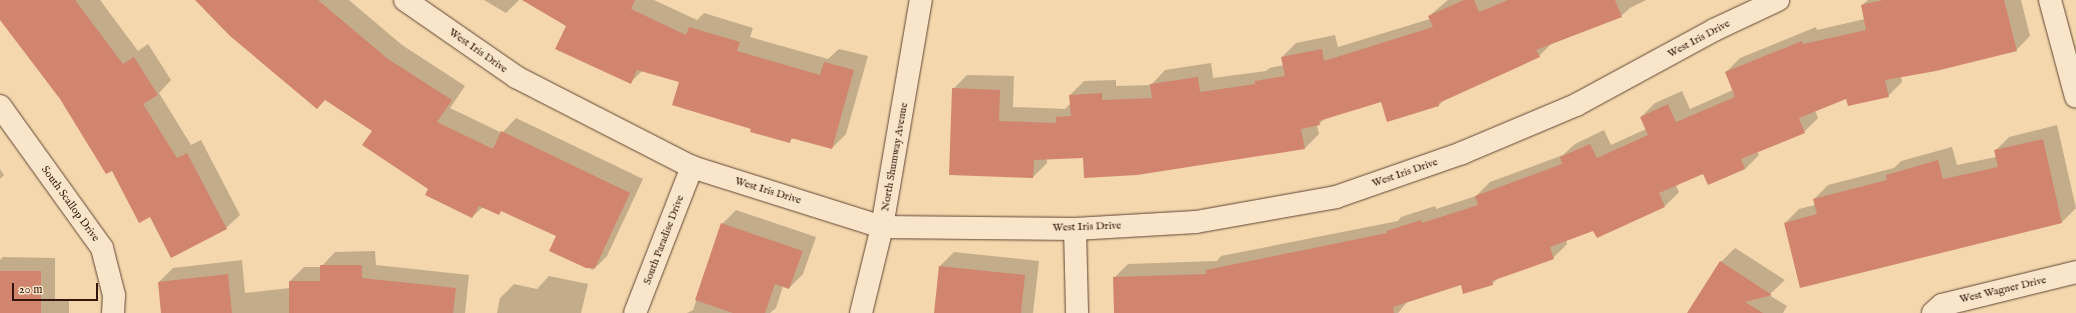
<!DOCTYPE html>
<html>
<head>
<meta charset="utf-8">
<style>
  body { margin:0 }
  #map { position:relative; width:2076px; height:313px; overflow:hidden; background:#f4d7ad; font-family:"IM FELL English",serif }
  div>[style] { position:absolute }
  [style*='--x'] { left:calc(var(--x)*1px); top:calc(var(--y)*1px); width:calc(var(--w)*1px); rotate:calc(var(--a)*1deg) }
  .shadow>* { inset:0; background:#0003 }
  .building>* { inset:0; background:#d2856e; transform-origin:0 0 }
  .roads { filter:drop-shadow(0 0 1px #624634) drop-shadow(0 0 1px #624634) }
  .street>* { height:22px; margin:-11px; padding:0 11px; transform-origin:11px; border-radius:11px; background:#f8e5ca }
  span { translate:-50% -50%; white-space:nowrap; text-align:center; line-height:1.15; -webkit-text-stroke:3px #f8e5ca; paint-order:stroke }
  .street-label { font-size:11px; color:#32160b }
  .scale { position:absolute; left:12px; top:283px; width:86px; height:18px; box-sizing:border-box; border:2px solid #32160b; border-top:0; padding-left:5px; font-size:12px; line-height:14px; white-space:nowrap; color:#32160b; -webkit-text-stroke:3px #f8e5ca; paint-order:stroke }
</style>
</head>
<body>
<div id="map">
  <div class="shadow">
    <div style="clip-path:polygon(0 0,100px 0,138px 51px,148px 44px,171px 80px,159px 93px,191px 145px,201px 140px,240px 215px,226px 228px,150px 216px,0 18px)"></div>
    <div style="clip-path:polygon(197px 0,349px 0,402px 45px,465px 86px,450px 108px,502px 133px,516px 118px,643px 179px,607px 256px,593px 270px,550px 250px,557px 236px,502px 210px,498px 214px,483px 207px,472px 217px,430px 189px,373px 130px)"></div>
    <div style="clip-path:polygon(484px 0,519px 0,506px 13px)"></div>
    <div style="clip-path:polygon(524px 0,654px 0,697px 20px,704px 13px,753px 28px,750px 37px,828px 59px,839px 49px,868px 56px,846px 134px,832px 148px,794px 137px,790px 141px,752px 129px,680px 82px,643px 70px,630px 83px,567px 26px)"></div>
    <div style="clip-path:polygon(1448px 0,1646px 0,1630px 8px,1621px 16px,1552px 43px,1539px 56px,1444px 100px,1439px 105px,1382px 101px,1326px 118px,1317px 125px,1319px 134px,1305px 148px,1047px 158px,1047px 163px,1033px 177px,953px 89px,967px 75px,1014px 76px,1013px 107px,1065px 109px,1071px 103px,1070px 95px,1084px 81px,1116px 80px,1116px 86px,1151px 85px,1165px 70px,1211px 63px,1213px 78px,1266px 71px,1270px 68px,1284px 65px,1282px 57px,1296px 43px,1335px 35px,1338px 47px,1430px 19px,1429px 16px)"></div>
    <div style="clip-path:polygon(1868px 0,2021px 0,2030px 36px,2016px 50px,1901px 76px,1902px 82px,1888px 96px,1847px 98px,1815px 110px,1818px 118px,1804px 132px,1757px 151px,1759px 155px,1745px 169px,1709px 184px,1704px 172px,1675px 184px,1679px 192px,1665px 206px,1597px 237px,1594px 230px,1566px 240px,1567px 244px,1553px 258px,1499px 277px,1492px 284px,1461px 284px,1408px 301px,1398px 313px,1115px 313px,1114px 278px,1128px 264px,1217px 261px,1221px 256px,1398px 221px,1401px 217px,1435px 206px,1436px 209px,1476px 196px,1490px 182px,1563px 155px,1575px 144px,1604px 130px,1611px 145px,1646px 129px,1641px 117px,1655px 103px,1682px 91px,1690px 109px,1733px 90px,1726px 72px,1740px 58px,1816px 27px,1817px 30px,1865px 19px,1862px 5px)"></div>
    <div style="clip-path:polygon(2057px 125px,2076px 208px,2062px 222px,1801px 287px,1785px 223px,1799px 209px,1815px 205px,1814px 199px,1828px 185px,1894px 168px,1901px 161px,1952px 147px,1957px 165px,1996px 157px,1995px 151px,2009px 137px)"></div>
    <div style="clip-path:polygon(0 169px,4px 175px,0 179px)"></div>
    <div style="clip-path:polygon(736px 210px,816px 237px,803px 274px,789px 288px,783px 286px,776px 308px,770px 313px,687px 313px,693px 310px,722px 224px)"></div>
    <div style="clip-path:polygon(1735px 248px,1785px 280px,1769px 295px,1787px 306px,1783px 313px,1688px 313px,1721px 262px)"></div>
    <div style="clip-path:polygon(375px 251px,376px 265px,469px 275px,465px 313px,162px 313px,159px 282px,173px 268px,242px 260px,245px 293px,290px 288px,290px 281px,304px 267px,321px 267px,335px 252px)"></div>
    <div style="clip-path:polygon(954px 252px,1039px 261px,1033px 313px,948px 313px,940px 266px)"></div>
    <div style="clip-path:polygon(3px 257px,55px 258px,55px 299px,69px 299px,69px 313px,0 313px,0 260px)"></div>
    <div style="clip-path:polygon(549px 276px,588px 284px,581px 313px,497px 313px,500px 298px,514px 284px,537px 289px)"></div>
  </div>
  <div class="building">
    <div style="clip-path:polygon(0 0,75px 0,123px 64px,134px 57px,158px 95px,143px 104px,177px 158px,187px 153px,227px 229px,171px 258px,150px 217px,139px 223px,112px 171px,106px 174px,60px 99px,0 20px)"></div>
    <div style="clip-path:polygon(195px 0,318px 0,388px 59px,452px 100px,437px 122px,493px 149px,501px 131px,630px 193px,595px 268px,586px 268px,549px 251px,556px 236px,501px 211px,499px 215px,479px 206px,472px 218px,425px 195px,428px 189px,362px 145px,372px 131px,325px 100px,317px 109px,230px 36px)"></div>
    <div style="clip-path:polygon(522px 0,635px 0,631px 9px,686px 35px,689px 27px,740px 42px,737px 51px,820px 75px,824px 62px,854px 70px,832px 149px,791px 138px,790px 143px,750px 132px,751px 129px,672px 105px,679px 82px,637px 70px,631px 84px,555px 49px,566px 26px)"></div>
    <div style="clip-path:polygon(1464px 0,1474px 0,1479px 12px,1508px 0,1615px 0,1622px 17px,1536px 50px,1540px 57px,1439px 103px,1439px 106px,1387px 122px,1381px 102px,1319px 121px,1320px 125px,1301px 129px,1305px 149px,1137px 175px,1084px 178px,1083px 158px,1034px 160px,1033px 178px,949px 175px,952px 88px,1000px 90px,999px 121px,1056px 123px,1056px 117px,1071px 116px,1069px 95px,1102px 93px,1102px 100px,1152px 98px,1150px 84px,1198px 77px,1200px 92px,1255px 84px,1255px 81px,1285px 76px,1281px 57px,1322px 49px,1324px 61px,1433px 27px,1428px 16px)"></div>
    <div style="clip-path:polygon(1883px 0,2004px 0,2017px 51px,1936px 71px,1885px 80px,1889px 97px,1848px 106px,1846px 99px,1799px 118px,1805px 133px,1741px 159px,1745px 169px,1708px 185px,1703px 174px,1659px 193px,1665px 207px,1597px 238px,1593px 231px,1550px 247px,1554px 259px,1492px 281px,1493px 285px,1463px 294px,1461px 285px,1393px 307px,1394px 313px,1114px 313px,1113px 277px,1206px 274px,1206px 270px,1387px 233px,1386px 231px,1421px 220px,1422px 223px,1478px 205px,1475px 196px,1562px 164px,1560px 157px,1590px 144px,1597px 158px,1648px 135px,1640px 117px,1668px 104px,1676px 122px,1735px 97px,1725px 72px,1802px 41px,1803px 44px,1866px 30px,1861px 5px)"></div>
    <div style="clip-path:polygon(2043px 139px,2062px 223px,1800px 288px,1784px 223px,1817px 214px,1813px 199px,1887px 180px,1886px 175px,1938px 160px,1943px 179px,1998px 167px,1994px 150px)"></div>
    <div style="clip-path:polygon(721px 223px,803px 251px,789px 289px,775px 284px,765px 313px,733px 313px,695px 300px)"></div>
    <div style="clip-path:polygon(1720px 261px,1772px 295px,1745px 302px,1763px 313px,1687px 313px)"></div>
    <div style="clip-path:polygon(320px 265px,362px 265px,362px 278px,456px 288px,453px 313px,289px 313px,289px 281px,320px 281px)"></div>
    <div style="clip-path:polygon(939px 266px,1025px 275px,1021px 313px,934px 313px)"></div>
    <div style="left:0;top:271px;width:41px;height:42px"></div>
    <div style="clip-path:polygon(228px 274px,232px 313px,161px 313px,158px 282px)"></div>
  </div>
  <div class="roads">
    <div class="street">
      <div style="--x:405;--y:0;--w:135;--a:34.7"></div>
      <div style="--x:516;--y:77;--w:198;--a:27.1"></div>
      <div style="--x:692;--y:167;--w:199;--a:17.5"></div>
      <div style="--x:882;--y:227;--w:193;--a:0.6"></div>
      <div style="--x:1075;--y:229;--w:121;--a:-3.3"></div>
      <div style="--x:1196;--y:222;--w:142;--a:-10.1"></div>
      <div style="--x:1336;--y:197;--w:133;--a:-19.2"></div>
      <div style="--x:1462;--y:153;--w:124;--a:-22.8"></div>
      <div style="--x:1576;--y:105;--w:157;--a:-28.5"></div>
      <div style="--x:1714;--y:30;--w:71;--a:-25.1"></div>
      <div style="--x:2050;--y:0;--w:100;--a:75"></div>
      <div style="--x:0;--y:106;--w:175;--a:54.3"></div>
      <div style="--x:102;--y:248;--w:49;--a:75.7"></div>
      <div style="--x:114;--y:295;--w:18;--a:93"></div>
      <div style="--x:1075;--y:229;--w:84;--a:88.6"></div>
      <div style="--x:635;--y:313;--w:157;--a:-68.7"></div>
      <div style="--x:861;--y:313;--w:89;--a:-76.3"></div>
      <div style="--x:882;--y:227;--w:230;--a:-80.3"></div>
      <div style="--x:1933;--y:313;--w:12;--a:-42"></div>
      <div style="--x:1942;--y:305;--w:138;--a:-13.8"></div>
    </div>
  </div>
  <div class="street-label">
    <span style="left:1699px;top:39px;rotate:-28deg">West Iris Drive</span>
    <span style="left:478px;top:51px;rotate:35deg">West Iris Drive</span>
    <span style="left:895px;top:157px;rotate:-80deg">North Shumway Avenue</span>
    <span style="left:1405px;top:173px;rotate:-19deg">West Iris Drive</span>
    <span style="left:768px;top:191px;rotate:17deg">West Iris Drive</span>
    <span style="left:70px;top:204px;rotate:54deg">South Scallop Drive</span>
    <span style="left:1087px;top:227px;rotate:-2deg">West Iris Drive</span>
    <span style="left:664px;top:240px;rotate:-69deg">South Paradise Drive</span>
    <span style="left:2003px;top:290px;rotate:-13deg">West Wagner Drive</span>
  </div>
  <div class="scale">20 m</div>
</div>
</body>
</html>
